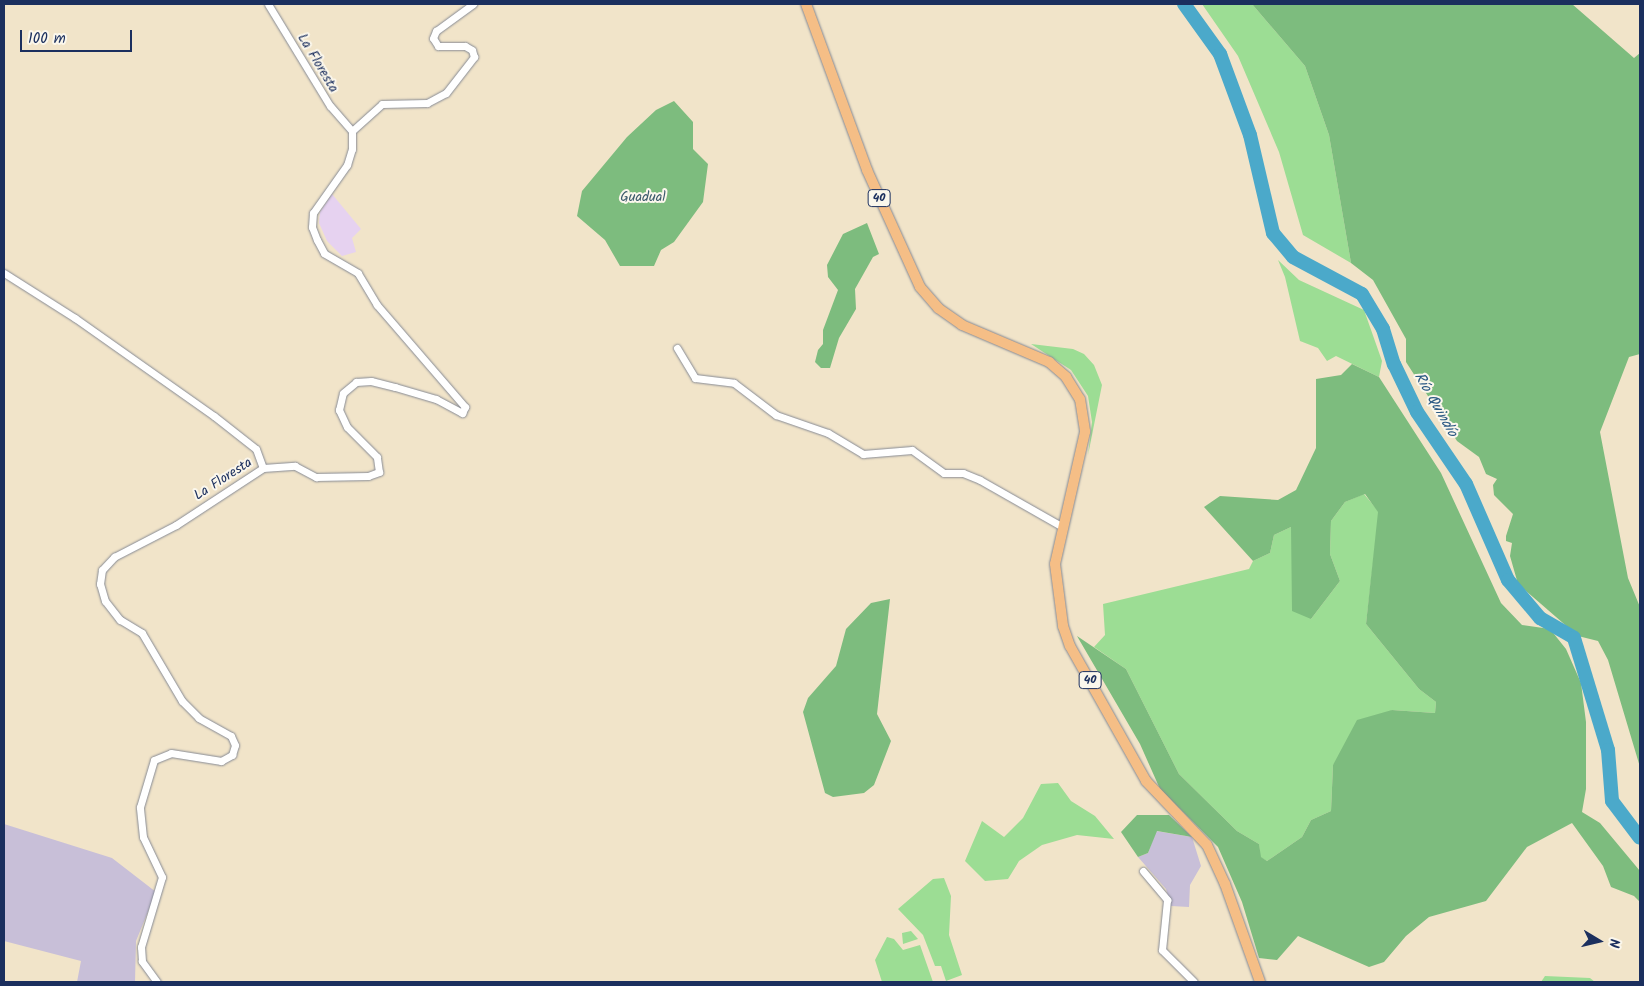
<!DOCTYPE html>
<html>
<head>
<meta charset="utf-8">
<style>
  body { margin:0 }
  #map { position:relative; width:1644px; height:986px; overflow:hidden; background:#f1e4c9; font-family:Kalam,sans-serif }
  div>[style] { position:absolute }
  [style*='--x'] { left:calc(var(--x)*1px); top:calc(var(--y)*1px); width:calc(var(--w)*1px); rotate:calc(var(--a)*1deg) }
  .built>* { inset:0; background:#e6d2f0 }
  .industrial>* { inset:0; background:#c8bfd8 }
  .green>* { inset:0; background:#9cdd94 }
  .forest>* { inset:0; background:#7dbc7e }
  .river>* { height:14px; margin:-7px; padding:0 7px; transform-origin:7px; border-radius:7px; background:#4ba9ca }
  .roads { filter:drop-shadow(0 0 1px #868a94) drop-shadow(0 0 1px #868a94) }
  .minor>* { height:7px; margin:-3.5px; padding:0 3.5px; transform-origin:3.5px; border-radius:3.5px; background:#fff }
  .primary>* { height:10px; margin:-5px; padding:0 5px; transform-origin:5px; border-radius:5px; background:#f5be86 }
  span { translate:-50% -50%; white-space:nowrap; text-align:center; line-height:1.15; -webkit-text-stroke:4px #fbf7ec; paint-order:stroke }
  .shield-label span { padding:1px 4px; background:#fbf7ec; border:1px solid; border-radius:4px; -webkit-text-stroke-width:0 }
  .shield-label { font-size:12px; color:#1b2f5e; font-weight:700 }
  .street-label { font-size:14px; color:#1b2f5e }
  .park-label { font-size:14px; color:#3b5a6c }
  .water-label { font-size:15px; color:#2c5a84; font-style:italic }
  .frame { position:absolute; inset:0; border:5px solid #1b2f5e; pointer-events:none }
  .north { position:absolute; left:1574px; top:916px; width:50px; height:50px; -webkit-text-stroke:4px #fbf7ec; paint-order:stroke; rotate:99deg; font-size:14px; font-weight:700; line-height:20px; text-align:center; color:#1b2f5e }
  .north::after { content:''; display:block; margin:auto; width:18px; height:22px; background:#1b2f5e; clip-path:polygon(50% 0,100% 100%,50% 72%,0 100%) }
  .scale { position:absolute; left:20px; top:30px; width:112px; height:22px; box-sizing:border-box; border:2px solid #1b2f5e; border-top:0; padding-left:6px; font-size:15px; line-height:18px; white-space:nowrap; color:#1b2f5e; -webkit-text-stroke:4px #fbf7ec; paint-order:stroke }
</style>
</head>
<body>
<div id="map">
  <div class="built">
    <div style="clip-path:polygon(332px 194px,361px 229px,352px 238px,356px 252px,342px 256px,327px 241px,319px 223px,320px 212px)"></div>
  </div>
  <div class="industrial">
    <div style="clip-path:polygon(4px 824px,112px 858px,156px 892px,136px 941px,135px 982px,77px 982px,81px 961px,4px 941px)"></div>
    <div style="clip-path:polygon(1156px 831px,1192px 837px,1201px 866px,1190px 885px,1189px 907px,1171px 906px,1166px 889px,1138px 857px,1148px 853px)"></div>
  </div>
  <div class="green">
    <div style="clip-path:polygon(1202px 4px,1252px 4px,1305px 66px,1329px 135px,1351px 263px,1303px 235px,1279px 152px,1238px 56px)"></div>
    <div style="clip-path:polygon(1278px 260px,1299px 280px,1364px 310px,1382px 361px,1379px 377px,1336px 356px,1327px 361px,1318px 348px,1300px 341px,1285px 277px)"></div>
    <div style="clip-path:polygon(1031px 344px,1073px 349px,1084px 354px,1094px 365px,1102px 385px,1088px 455px,1092px 422px,1088px 396px,1071px 370px)"></div>
    <div style="clip-path:polygon(1364px 494px,1379px 512px,1366px 624px,1419px 689px,1436px 702px,1435px 713px,1392px 710px,1333px 765px,1331px 811px,1311px 820px,1302px 837px,1267px 861px,1260px 857px,1259px 844px,1237px 831px,1179px 774px,1126px 669px,1094px 647px,1105px 635px,1103px 604px,1249px 569px,1253px 561px,1270px 553px,1274px 535px,1291px 527px,1311px 619px,1340px 581px,1330px 554px,1331px 521px,1345px 502px)"></div>
    <div style="clip-path:polygon(1058px 783px,1071px 801px,1095px 816px,1114px 839px,1077px 835px,1042px 845px,1019px 861px,1008px 879px,985px 881px,965px 861px,982px 821px,1004px 837px,1023px 818px,1041px 784px)"></div>
    <div style="clip-path:polygon(944px 878px,951px 896px,949px 935px,962px 975px,946px 981px,941px 966px,935px 966px,923px 935px,898px 909px,933px 879px)"></div>
    <div style="clip-path:polygon(911px 931px,918px 939px,903px 944px,902px 933px)"></div>
    <div style="clip-path:polygon(887px 937px,894px 939px,903px 950px,920px 945px,933px 982px,882px 982px,875px 960px)"></div>
    <div style="clip-path:polygon(1545px 976px,1590px 978px,1595px 982px,1541px 982px)"></div>
  </div>
  <div class="forest">
    <div style="clip-path:polygon(1252px 4px,1572px 4px,1634px 58px,1640px 53px,1640px 354px,1629px 357px,1600px 432px,1628px 578px,1640px 607px,1640px 767px,1608px 660px,1598px 641px,1578px 636px,1518px 584px,1510px 556px,1512px 543px,1506px 541px,1506px 536px,1513px 514px,1494px 495px,1493px 485px,1497px 479px,1486px 474px,1479px 457px,1457px 441px,1406px 362px,1406px 339px,1373px 280px,1351px 263px,1329px 135px,1305px 66px)"></div>
    <div style="clip-path:polygon(674px 101px,693px 122px,693px 149px,708px 164px,703px 202px,674px 242px,661px 250px,654px 266px,620px 266px,605px 240px,577px 216px,582px 191px,627px 137px,656px 110px)"></div>
    <div style="clip-path:polygon(867px 223px,879px 254px,873px 257px,855px 289px,856px 309px,839px 338px,830px 368px,821px 368px,815px 362px,818px 350px,823px 344px,823px 330px,838px 290px,828px 277px,827px 265px,843px 234px)"></div>
    <div style="clip-path:polygon(1352px 364px,1379px 377px,1441px 473px,1501px 603px,1522px 625px,1550px 629px,1566px 649px,1581px 683px,1586px 722px,1586px 789px,1582px 812px,1600px 823px,1640px 871px,1640px 902px,1634px 896px,1611px 887px,1603px 866px,1572px 823px,1527px 847px,1486px 901px,1429px 917px,1406px 936px,1384px 962px,1369px 967px,1298px 936px,1277px 960px,1259px 958px,1242px 902px,1218px 847px,1160px 789px,1140px 744px,1077px 636px,1126px 669px,1179px 774px,1237px 831px,1259px 844px,1261px 857px,1267px 861px,1302px 837px,1311px 820px,1331px 811px,1333px 765px,1357px 720px,1392px 710px,1435px 713px,1436px 702px,1419px 689px,1366px 624px,1378px 512px,1365px 494px,1345px 502px,1331px 521px,1330px 554px,1340px 581px,1311px 619px,1292px 611px,1291px 527px,1274px 535px,1270px 553px,1253px 561px,1204px 507px,1220px 496px,1278px 500px,1296px 490px,1316px 448px,1316px 379px,1341px 375px)"></div>
    <div style="clip-path:polygon(890px 599px,877px 714px,891px 741px,874px 785px,864px 793px,833px 797px,825px 793px,803px 712px,808px 698px,836px 666px,846px 629px,871px 603px)"></div>
    <div style="clip-path:polygon(1137px 815px,1169px 815px,1192px 837px,1157px 831px,1148px 853px,1138px 857px,1121px 832px)"></div>
  </div>
  <div class="river">
    <div style="--x:1184;--y:4;--w:62;--a:54.2"></div>
    <div style="--x:1220;--y:54;--w:86;--a:69.7"></div>
    <div style="--x:1250;--y:135;--w:101;--a:76.8"></div>
    <div style="--x:1273;--y:233;--w:31;--a:50"></div>
    <div style="--x:1293;--y:257;--w:78;--a:28.2"></div>
    <div style="--x:1362;--y:294;--w:41;--a:59"></div>
    <div style="--x:1383;--y:329;--w:37;--a:73"></div>
    <div style="--x:1394;--y:364;--w:53;--a:64.4"></div>
    <div style="--x:1417;--y:412;--w:87;--a:55.8"></div>
    <div style="--x:1466;--y:484;--w:105;--a:66.4"></div>
    <div style="--x:1508;--y:580;--w:50;--a:49.9"></div>
    <div style="--x:1540;--y:618;--w:39;--a:30"></div>
    <div style="--x:1574;--y:638;--w:117;--a:73.1"></div>
    <div style="--x:1608;--y:750;--w:51;--a:85.5"></div>
    <div style="--x:1612;--y:801;--w:46;--a:52.9"></div>
  </div>
  <div class="roads">
    <div class="minor">
      <div style="--x:352;--y:131;--w:40;--a:-42"></div>
      <div style="--x:382;--y:104;--w:45;--a:-1.3"></div>
      <div style="--x:427;--y:103;--w:21;--a:-28"></div>
      <div style="--x:446;--y:93;--w:46;--a:-52.1"></div>
      <div style="--x:474;--y:57;--w:7;--a:-106"></div>
      <div style="--x:472;--y:50;--w:8;--a:-150"></div>
      <div style="--x:465;--y:46;--w:27;--a:180"></div>
      <div style="--x:438;--y:46;--w:9;--a:-122"></div>
      <div style="--x:433;--y:38;--w:8;--a:-67"></div>
      <div style="--x:436;--y:31;--w:46;--a:-36.1"></div>
      <div style="--x:4;--y:273;--w:84;--a:32.4"></div>
      <div style="--x:75;--y:318;--w:170;--a:35.2"></div>
      <div style="--x:214;--y:416;--w:53;--a:38.2"></div>
      <div style="--x:256;--y:449;--w:20;--a:70"></div>
      <div style="--x:677;--y:348;--w:35;--a:59"></div>
      <div style="--x:695;--y:378;--w:39;--a:7"></div>
      <div style="--x:734;--y:383;--w:53;--a:37.3"></div>
      <div style="--x:776;--y:415;--w:55;--a:19.1"></div>
      <div style="--x:828;--y:433;--w:41;--a:31"></div>
      <div style="--x:863;--y:454;--w:49;--a:-4.7"></div>
      <div style="--x:912;--y:450;--w:39;--a:36"></div>
      <div style="--x:944;--y:473;--w:19;--a:0"></div>
      <div style="--x:963;--y:473;--w:18;--a:22"></div>
      <div style="--x:980;--y:480;--w:93;--a:29.6"></div>
      <div style="--x:1143;--y:871;--w:38;--a:50"></div>
      <div style="--x:1167;--y:900;--w:50;--a:95.7"></div>
      <div style="--x:1162;--y:950;--w:45;--a:45"></div>
      <div style="--x:157;--y:982;--w:26;--a:-126"></div>
      <div style="--x:142;--y:961;--w:14;--a:-94"></div>
      <div style="--x:141;--y:947;--w:73;--a:-73.3"></div>
      <div style="--x:162;--y:877;--w:44;--a:-115.4"></div>
      <div style="--x:143;--y:837;--w:30;--a:-96"></div>
      <div style="--x:140;--y:807;--w:49;--a:-73.4"></div>
      <div style="--x:154;--y:760;--w:18;--a:-22"></div>
      <div style="--x:171;--y:753;--w:51;--a:9.1"></div>
      <div style="--x:221;--y:761;--w:13;--a:-29"></div>
      <div style="--x:232;--y:755;--w:10;--a:-73"></div>
      <div style="--x:235;--y:745;--w:10;--a:-114"></div>
      <div style="--x:231;--y:736;--w:37;--a:-151"></div>
      <div style="--x:199;--y:718;--w:24;--a:-135"></div>
      <div style="--x:182;--y:701;--w:79;--a:-120.5"></div>
      <div style="--x:142;--y:633;--w:26;--a:-149"></div>
      <div style="--x:120;--y:620;--w:24;--a:-128"></div>
      <div style="--x:105;--y:601;--w:18;--a:-106"></div>
      <div style="--x:100;--y:584;--w:14;--a:-82"></div>
      <div style="--x:102;--y:570;--w:18;--a:-47"></div>
      <div style="--x:114;--y:557;--w:70;--a:-27.3"></div>
      <div style="--x:176;--y:525;--w:104;--a:-33.2"></div>
      <div style="--x:263;--y:468;--w:32;--a:-4"></div>
      <div style="--x:295;--y:466;--w:24;--a:28"></div>
      <div style="--x:316;--y:477;--w:52;--a:-1.1"></div>
      <div style="--x:368;--y:476;--w:12;--a:-20"></div>
      <div style="--x:379;--y:472;--w:15;--a:-98"></div>
      <div style="--x:377;--y:457;--w:42;--a:-135"></div>
      <div style="--x:347;--y:427;--w:19;--a:-115"></div>
      <div style="--x:339;--y:410;--w:17;--a:-77"></div>
      <div style="--x:343;--y:393;--w:17;--a:-40"></div>
      <div style="--x:356;--y:382;--w:15;--a:-4"></div>
      <div style="--x:371;--y:381;--w:25;--a:14"></div>
      <div style="--x:395;--y:387;--w:43;--a:16.3"></div>
      <div style="--x:436;--y:399;--w:30;--a:28"></div>
      <div style="--x:462;--y:413;--w:7;--a:-63"></div>
      <div style="--x:465;--y:407;--w:135;--a:-130.8"></div>
      <div style="--x:377;--y:305;--w:37;--a:-121"></div>
      <div style="--x:358;--y:273;--w:39;--a:-150"></div>
      <div style="--x:324;--y:253;--w:15;--a:-118"></div>
      <div style="--x:317;--y:240;--w:14;--a:-111"></div>
      <div style="--x:312;--y:227;--w:14;--a:-86"></div>
      <div style="--x:313;--y:213;--w:59;--a:-54.7"></div>
      <div style="--x:347;--y:165;--w:17;--a:-73"></div>
      <div style="--x:352;--y:149;--w:18;--a:-90"></div>
      <div style="--x:352;--y:131;--w:33;--a:-131"></div>
      <div style="--x:330;--y:106;--w:119;--a:-121.3"></div>
    </div>
    <div class="primary">
      <div style="--x:806;--y:4;--w:177;--a:69.8"></div>
      <div style="--x:867;--y:170;--w:128;--a:65.6"></div>
      <div style="--x:920;--y:287;--w:28;--a:49"></div>
      <div style="--x:938;--y:308;--w:29;--a:35"></div>
      <div style="--x:962;--y:325;--w:95;--a:23"></div>
      <div style="--x:1049;--y:362;--w:23;--a:41"></div>
      <div style="--x:1066;--y:377;--w:26;--a:58"></div>
      <div style="--x:1080;--y:399;--w:33;--a:81"></div>
      <div style="--x:1085;--y:432;--w:135;--a:102.8"></div>
      <div style="--x:1055;--y:564;--w:63;--a:82.6"></div>
      <div style="--x:1063;--y:626;--w:21;--a:71"></div>
      <div style="--x:1070;--y:646;--w:155;--a:60.6"></div>
      <div style="--x:1146;--y:781;--w:88;--a:46.4"></div>
      <div style="--x:1207;--y:845;--w:43;--a:65.2"></div>
      <div style="--x:1225;--y:884;--w:104;--a:70.3"></div>
    </div>
  </div>
  <div class="shield-label">
    <span style="left:879px;top:198px">40</span>
    <span style="left:1090px;top:680px">40</span>
  </div>
  <div class="street-label">
    <span style="left:318px;top:63px;rotate:59deg">La Floresta</span>
    <span style="left:223px;top:479px;rotate:-33deg">La Floresta</span>
  </div>
  <div class="park-label">
    <span style="left:643px;top:197px">Guadual</span>
  </div>
  <div class="water-label">
    <span style="left:1435px;top:405px;rotate:60deg">Río Quindío</span>
  </div>
  <div class="frame"></div>
  <div class="north">N</div>
  <div class="scale">100 m</div>
</div>
</body>
</html>
